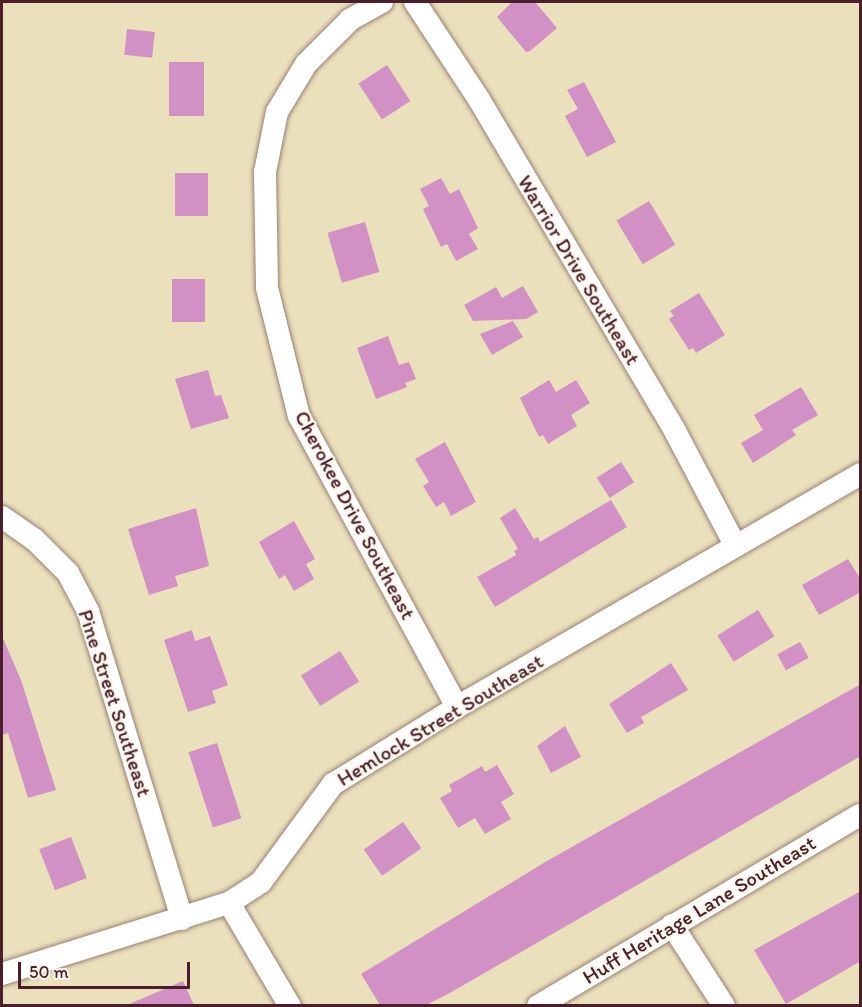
<!DOCTYPE html>
<html>
<head>
<meta charset="utf-8">
<style>
  body { margin:0 }
  #map { position:relative; width:862px; height:1007px; overflow:hidden; background:#eae0bc; font-family:Itim,sans-serif }
  div>[style] { position:absolute }
  [style*='--x'] { left:calc(var(--x)*1px); top:calc(var(--y)*1px); width:calc(var(--w)*1px); rotate:calc(var(--a)*1deg) }
  .building>* { inset:0; background:#d191c4; transform-origin:0 0 }
  .roads { filter:drop-shadow(0 0 2px #9a8074) drop-shadow(0 0 2px #9a8074) }
  .street>* { height:22px; margin:-11px; padding:0 11px; transform-origin:11px; border-radius:11px; background:#fff }
  span { translate:-50% -50%; white-space:nowrap; text-align:center; line-height:1.15; -webkit-text-stroke:4.5px #fbf7ec; paint-order:stroke }
  .street-label { font-size:21px; color:#4a1f2b }
  .frame { position:absolute; inset:0; border:3px solid #4a1f2b; pointer-events:none }
  .scale { position:absolute; left:18px; top:962px; width:172px; height:27px; box-sizing:border-box; border:3px solid #4a1f2b; border-top:0; padding-left:8px; font-size:18px; line-height:21px; white-space:nowrap; color:#4a1f2b; -webkit-text-stroke:4px #fbf7ec; paint-order:stroke }
</style>
</head>
<body>
<div id="map">
  <div class="building">
    <div style="clip-path:polygon(512px 2px,535px 2px,557px 28px,530px 51px,526px 52px,497px 17px)"></div>
    <div style="left:127px;top:29px;width:28px;height:26px;rotate:6deg"></div>
    <div style="left:169px;top:62px;width:35px;height:54px"></div>
    <div style="left:387px;top:65px;width:43px;height:34px;rotate:57deg"></div>
    <div style="clip-path:polygon(584px 82px,616px 142px,587px 157px,565px 116px,578px 109px,567px 90px)"></div>
    <div style="left:208px;top:173px;width:43px;height:33px;rotate:90deg"></div>
    <div style="clip-path:polygon(441px 178px,450px 194px,459px 189px,478px 228px,469px 234px,478px 249px,456px 261px,447px 244px,441px 247px,423px 209px,429px 206px,420px 189px)"></div>
    <div style="left:649px;top:201px;width:51px;height:38px;rotate:59deg"></div>
    <div style="left:365px;top:222px;width:52px;height:39px;rotate:74deg"></div>
    <div style="left:205px;top:279px;width:43px;height:33px;rotate:90deg"></div>
    <div style="clip-path:polygon(523px 286px,538px 312px,526px 319px,473px 321px,464px 305px,496px 287px,502px 298px)"></div>
    <div style="clip-path:polygon(699px 293px,725px 335px,696px 353px,693px 348px,689px 350px,669px 319px,674px 316px,670px 311px)"></div>
    <div style="clip-path:polygon(513px 321px,523px 337px,492px 355px,480px 334px)"></div>
    <div style="clip-path:polygon(388px 336px,399px 365px,409px 362px,416px 379px,405px 383px,407px 387px,376px 399px,357px 348px)"></div>
    <div style="clip-path:polygon(208px 370px,215px 396px,221px 395px,229px 418px,191px 429px,175px 379px)"></div>
    <div style="clip-path:polygon(549px 380px,556px 392px,576px 380px,590px 403px,571px 415px,577px 426px,548px 444px,543px 435px,539px 437px,520px 398px)"></div>
    <div style="clip-path:polygon(801px 387px,818px 415px,792px 430px,796px 435px,753px 463px,741px 443px,763px 430px,754px 415px)"></div>
    <div style="clip-path:polygon(445px 442px,476px 502px,451px 516px,444px 502px,436px 507px,423px 486px,429px 482px,415px 459px)"></div>
    <div style="left:621px;top:462px;width:24px;height:29px;rotate:57deg"></div>
    <div style="clip-path:polygon(611px 500px,627px 527px,495px 607px,477px 577px,516px 555px,514px 551px,518px 549px,500px 518px,515px 508px,534px 539px,538px 537px,540px 542px)"></div>
    <div style="clip-path:polygon(196px 508px,209px 566px,175px 576px,178px 586px,149px 595px,128px 529px)"></div>
    <div style="clip-path:polygon(294px 521px,315px 559px,306px 564px,314px 579px,294px 591px,285px 575px,279px 579px,259px 542px)"></div>
    <div style="clip-path:polygon(848px 559px,861px 580px,861px 592px,819px 615px,802px 585px)"></div>
    <div style="left:758px;top:610px;width:31px;height:48px;rotate:58deg"></div>
    <div style="clip-path:polygon(192px 630px,195px 641px,210px 636px,228px 685px,212px 691px,216px 703px,188px 712px,164px 640px)"></div>
    <div style="clip-path:polygon(2px 636px,21px 680px,56px 790px,28px 798px,8px 733px,2px 735px)"></div>
    <div style="left:800px;top:642px;width:18px;height:26px;rotate:61deg"></div>
    <div style="left:340px;top:651px;width:36px;height:46px;rotate:58deg"></div>
    <div style="clip-path:polygon(671px 663px,688px 690px,641px 717px,644px 723px,627px 733px,609px 704px)"></div>
    <div style="clip-path:polygon(861px 684px,861px 756px,448px 994px,426px 1005px,380px 1005px,361px 974px,547px 861px)"></div>
    <div style="clip-path:polygon(565px 726px,581px 757px,551px 773px,537px 746px)"></div>
    <div style="left:217px;top:743px;width:79px;height:30px;rotate:72deg"></div>
    <div style="clip-path:polygon(497px 765px,514px 794px,501px 802px,511px 819px,485px 834px,475px 818px,458px 828px,440px 798px,452px 791px,449px 785px,482px 766px,485px 772px)"></div>
    <div style="left:403px;top:822px;width:32px;height:48px;rotate:55deg"></div>
    <div style="left:71px;top:837px;width:44px;height:34px;rotate:69deg"></div>
    <div style="clip-path:polygon(861px 891px,861px 961px,786px 1004px,754px 950px)"></div>
    <div style="clip-path:polygon(183px 981px,194px 1005px,127px 1005px)"></div>
  </div>
  <div class="roads">
    <div class="street">
      <div style="--x:382;--y:2;--w:37;--a:151"></div>
      <div style="--x:350;--y:20;--w:62;--a:135"></div>
      <div style="--x:306;--y:64;--w:56;--a:121.1"></div>
      <div style="--x:277;--y:112;--w:61;--a:101.3"></div>
      <div style="--x:265;--y:172;--w:116;--a:89"></div>
      <div style="--x:267;--y:288;--w:132;--a:76"></div>
      <div style="--x:299;--y:416;--w:331;--a:61.5"></div>
      <div style="--x:415;--y:2;--w:118;--a:56.7"></div>
      <div style="--x:480;--y:101;--w:383;--a:59.4"></div>
      <div style="--x:675;--y:431;--w:129;--a:62.2"></div>
      <div style="--x:2;--y:517;--w:40;--a:34.9"></div>
      <div style="--x:35;--y:540;--w:47;--a:45"></div>
      <div style="--x:68;--y:573;--w:43;--a:62.2"></div>
      <div style="--x:88;--y:611;--w:322;--a:73"></div>
      <div style="--x:229;--y:903;--w:120;--a:59.4"></div>
      <div style="--x:672;--y:925;--w:96;--a:57.3"></div>
      <div style="--x:2;--y:974;--w:238;--a:-17.4"></div>
      <div style="--x:229;--y:903;--w:38;--a:-33"></div>
      <div style="--x:261;--y:882;--w:122;--a:-53.7"></div>
      <div style="--x:333;--y:784;--w:146;--a:-31.8"></div>
      <div style="--x:457;--y:707;--w:466;--a:-30"></div>
      <div style="--x:538;--y:1006;--w:374;--a:-30.7"></div>
    </div>
  </div>
  <div class="street-label">
    <span style="left:579px;top:270px;rotate:59deg">Warrior Drive Southeast</span>
    <span style="left:355px;top:515px;rotate:62deg">Cherokee Drive Southeast</span>
    <span style="left:115px;top:703px;rotate:72deg">Pine Street Southeast</span>
    <span style="left:440px;top:720px;rotate:-31deg">Hemlock Street Southeast</span>
    <span style="left:699px;top:910px;rotate:-31deg">Huff Heritage Lane Southeast</span>
  </div>
  <div class="frame"></div>
  <div class="scale">50 m</div>
</div>
</body>
</html>
